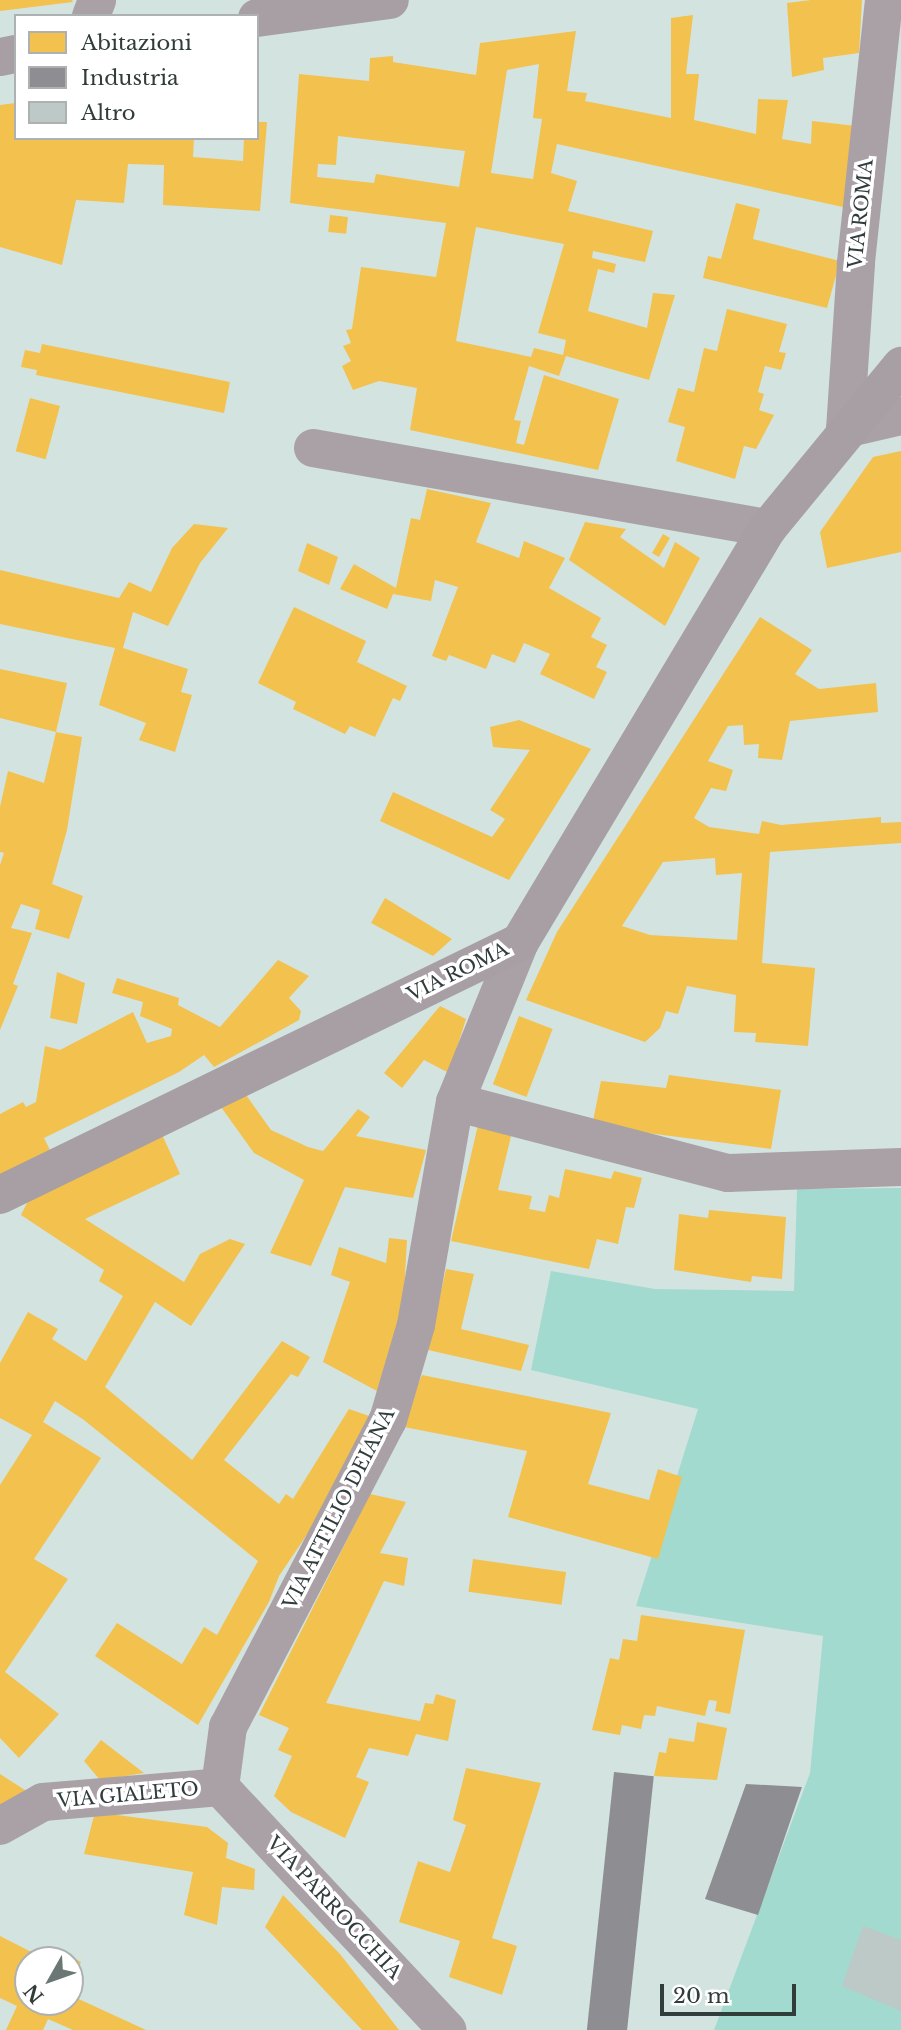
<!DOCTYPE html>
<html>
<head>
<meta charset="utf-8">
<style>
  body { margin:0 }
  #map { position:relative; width:901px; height:2030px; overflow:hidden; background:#d3e4e0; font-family:"Libre Baskerville",serif }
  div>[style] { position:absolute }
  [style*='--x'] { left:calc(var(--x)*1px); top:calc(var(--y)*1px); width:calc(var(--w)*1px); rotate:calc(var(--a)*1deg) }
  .green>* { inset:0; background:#a3dacf }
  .homes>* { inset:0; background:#f2c14e; transform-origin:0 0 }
  .industry>* { inset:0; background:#8d8d92; transform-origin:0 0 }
  .building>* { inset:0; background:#bcc9c6 }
  .street>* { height:38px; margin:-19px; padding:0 19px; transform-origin:19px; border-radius:19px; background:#aaa1a7 }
  .secondary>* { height:38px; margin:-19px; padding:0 19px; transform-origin:19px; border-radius:19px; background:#a79fa4 }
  span { translate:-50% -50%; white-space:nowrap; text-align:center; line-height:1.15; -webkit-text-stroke:7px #fff; paint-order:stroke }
  .street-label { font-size:19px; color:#313d3b }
  .legend { position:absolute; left:14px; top:14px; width:245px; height:126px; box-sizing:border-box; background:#fff; border:2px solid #adb1b1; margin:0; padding:9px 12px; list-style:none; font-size:21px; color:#313d3b }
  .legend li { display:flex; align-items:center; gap:14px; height:35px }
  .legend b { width:35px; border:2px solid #adb1b1 }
  .north { position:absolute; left:14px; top:1946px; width:70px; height:70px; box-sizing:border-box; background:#fff; border:2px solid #adb1b1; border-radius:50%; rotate:230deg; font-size:19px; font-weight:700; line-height:28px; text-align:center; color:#313d3b }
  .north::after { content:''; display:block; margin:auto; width:24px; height:32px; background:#6a7775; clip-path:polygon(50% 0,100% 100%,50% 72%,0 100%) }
  .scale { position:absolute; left:660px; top:1984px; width:136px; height:32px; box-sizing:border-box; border:4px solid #313d3b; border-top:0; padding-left:9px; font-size:21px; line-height:24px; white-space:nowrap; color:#313d3b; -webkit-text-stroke:5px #fff; paint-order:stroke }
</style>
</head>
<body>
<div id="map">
  <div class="green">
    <div style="clip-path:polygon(901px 1188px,901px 2030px,714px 2030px,810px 1773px,823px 1636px,636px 1606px,698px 1409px,531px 1370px,551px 1271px,655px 1289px,794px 1291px,797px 1189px)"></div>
  </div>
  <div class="homes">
    <div style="clip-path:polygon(0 0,72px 0,73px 2px,0 11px)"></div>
    <div style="clip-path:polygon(811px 0,862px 0,859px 53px,823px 58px,824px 70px,792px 77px,787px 3px)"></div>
    <div style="clip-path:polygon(evenodd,693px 15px,686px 74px,699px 74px,694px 120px,756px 134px,758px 99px,788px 100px,782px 139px,811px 144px,812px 121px,856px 126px,852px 209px,557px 144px,551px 173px,577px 181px,568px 211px,653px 231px,645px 262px,593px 251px,592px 258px,616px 264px,614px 273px,598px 269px,588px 311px,647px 328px,653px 293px,675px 295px,649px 380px,566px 356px,559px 376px,529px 366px,514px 420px,521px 421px,516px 443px,524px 445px,544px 375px,619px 399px,598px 470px,410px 430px,417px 388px,379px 381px,353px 390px,342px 366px,351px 361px,343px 346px,351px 343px,346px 330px,352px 329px,361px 267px,436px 277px,446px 223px,290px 203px,299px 74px,369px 81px,370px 58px,393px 56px,393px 62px,476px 75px,480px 43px,576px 31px,567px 91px,587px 93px,585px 101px,671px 118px,671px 18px,693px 15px,539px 64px,533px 118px,542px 119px,533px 179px,491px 173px,507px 70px,539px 64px,693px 15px,338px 136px,465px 151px,459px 187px,376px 174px,374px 183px,317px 177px,318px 164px,336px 165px,338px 136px,693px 15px,476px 227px,564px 244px,538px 333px,566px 340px,563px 355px,534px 348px,531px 357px,456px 341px,476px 227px)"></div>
    <div style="clip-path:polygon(16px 103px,16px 138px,194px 138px,193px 157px,243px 161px,244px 138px,257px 138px,257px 122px,267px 122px,260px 211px,163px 205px,164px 165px,128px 164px,124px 203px,76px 200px,62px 265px,0 247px,0 105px)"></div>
    <div style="clip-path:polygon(736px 203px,760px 209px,753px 239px,840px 261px,827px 308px,703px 278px,708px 256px,721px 259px)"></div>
    <div style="left:330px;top:215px;width:18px;height:17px;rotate:6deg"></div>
    <div style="clip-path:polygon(727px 309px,787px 324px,779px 352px,786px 353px,781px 370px,765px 366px,758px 392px,764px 394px,759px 410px,774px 415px,756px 449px,744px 446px,735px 479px,676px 461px,685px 427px,668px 422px,678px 388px,694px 392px,704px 348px,717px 351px)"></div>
    <div style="clip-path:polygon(42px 344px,230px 382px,224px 413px,36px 375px,37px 370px,21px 367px,25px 350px,40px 353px)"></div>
    <div style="left:30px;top:398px;width:31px;height:55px;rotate:15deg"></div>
    <div style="clip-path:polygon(901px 451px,901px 552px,827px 568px,820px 532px,873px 457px)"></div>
    <div style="clip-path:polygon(427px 489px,491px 503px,476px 542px,519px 558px,524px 541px,565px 558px,549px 588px,601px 618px,591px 637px,607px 645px,596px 667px,607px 672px,594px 699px,540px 674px,550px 654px,524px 643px,515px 663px,492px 654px,486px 669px,449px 655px,446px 661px,432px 656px,458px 587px,435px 580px,431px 601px,393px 594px,387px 609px,340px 589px,354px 564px,396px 588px,411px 518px,420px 520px)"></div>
    <div style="clip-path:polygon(585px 522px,626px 529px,620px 537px,664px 568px,675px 542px,700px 558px,665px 626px,569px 560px)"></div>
    <div style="clip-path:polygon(194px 524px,228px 528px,200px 563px,168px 626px,133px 612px,123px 648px,188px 669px,181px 692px,192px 695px,175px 752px,139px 740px,146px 723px,99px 705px,115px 648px,0 624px,0 570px,119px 598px,129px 582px,151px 592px,172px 548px)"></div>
    <div style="left:663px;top:534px;width:8px;height:22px;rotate:30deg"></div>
    <div style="clip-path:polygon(307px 543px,338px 557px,329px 585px,298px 571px)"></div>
    <div style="clip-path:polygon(294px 607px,366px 641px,357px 662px,407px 686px,400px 701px,393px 698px,375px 737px,350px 726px,345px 734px,293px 709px,296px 702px,258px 683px)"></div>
    <div style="clip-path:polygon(evenodd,760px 617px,812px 650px,795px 674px,819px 689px,876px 683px,878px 712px,790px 721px,782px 760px,758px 758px,759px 744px,744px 745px,743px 725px,728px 726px,708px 761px,733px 770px,726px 791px,711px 788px,694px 818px,709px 827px,759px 834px,762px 821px,781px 825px,881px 817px,881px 823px,901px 822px,901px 843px,770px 852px,762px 963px,815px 968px,808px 1046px,755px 1042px,756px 1033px,734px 1032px,736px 995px,687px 986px,678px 1014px,666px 1011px,660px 1028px,645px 1042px,526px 1000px,557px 932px,760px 617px,715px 858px,716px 875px,742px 873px,737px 940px,650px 935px,622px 926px,663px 862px,715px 858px)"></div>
    <div style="clip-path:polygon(0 669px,67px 683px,56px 732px,0 718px)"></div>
    <div style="clip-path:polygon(519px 720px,591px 749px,509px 880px,380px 821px,393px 792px,492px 837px,505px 819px,490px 810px,530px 750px,493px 747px,490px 727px)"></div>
    <div style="clip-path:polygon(56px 732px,82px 737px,67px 830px,52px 884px,83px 896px,69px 939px,35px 929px,40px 910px,21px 904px,11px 928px,32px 933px,13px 984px,18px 986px,0 1030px,0 865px,4px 853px,0 852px,0 807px,8px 771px,44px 783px)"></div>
    <div style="clip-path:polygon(385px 898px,452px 939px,433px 956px,371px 923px)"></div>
    <div style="clip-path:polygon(278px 960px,309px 976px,289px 998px,301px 1011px,299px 1020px,214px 1067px,204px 1055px,179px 1072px,44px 1138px,50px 1150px,0 1175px,0 1114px,23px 1102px,26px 1107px,36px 1102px,45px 1046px,60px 1050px,133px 1012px,147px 1043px,171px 1036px,172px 1029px,140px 1016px,143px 1002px,112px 993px,117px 978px,179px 998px,178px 1005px,220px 1027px)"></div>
    <div style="clip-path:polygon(57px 972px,85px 983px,77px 1024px,50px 1018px)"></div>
    <div style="clip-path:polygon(440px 1006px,466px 1019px,449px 1073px,424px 1060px,402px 1088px,384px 1073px)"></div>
    <div style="left:519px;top:1016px;width:36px;height:73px;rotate:21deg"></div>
    <div style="clip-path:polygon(669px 1075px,781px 1090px,771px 1149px,624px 1130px,593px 1121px,601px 1081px,666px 1088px)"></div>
    <div style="clip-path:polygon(241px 1088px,271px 1130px,308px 1147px,323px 1151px,358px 1109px,370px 1117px,356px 1136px,426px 1150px,413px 1198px,345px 1187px,311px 1266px,270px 1253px,304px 1180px,254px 1153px,216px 1100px)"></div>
    <div style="clip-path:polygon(478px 1125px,511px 1136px,498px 1190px,532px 1196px,529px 1209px,545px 1212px,549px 1195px,559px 1198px,565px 1169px,611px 1179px,614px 1171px,642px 1178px,634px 1208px,626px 1207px,618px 1244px,597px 1239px,589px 1269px,451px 1241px)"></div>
    <div style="clip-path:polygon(159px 1128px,180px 1174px,85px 1219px,184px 1282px,200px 1254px,230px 1239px,245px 1244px,191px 1326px,155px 1302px,105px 1387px,192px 1460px,282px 1341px,310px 1357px,298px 1377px,291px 1374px,224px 1460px,279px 1504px,286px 1494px,293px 1499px,349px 1409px,369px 1416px,335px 1493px,279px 1576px,269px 1602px,198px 1725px,95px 1656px,117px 1623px,182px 1664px,204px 1627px,217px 1635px,258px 1561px,84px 1420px,55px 1401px,43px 1422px,101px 1458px,34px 1559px,68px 1579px,5px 1672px,59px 1714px,19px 1758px,0 1738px,0 1485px,32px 1435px,0 1418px,0 1363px,28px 1312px,58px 1329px,52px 1339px,86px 1361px,123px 1296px,99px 1281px,104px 1270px,21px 1215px,33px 1191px)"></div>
    <div style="clip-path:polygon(709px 1210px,786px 1217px,782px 1279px,752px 1276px,751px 1282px,674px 1270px,679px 1214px,708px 1218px)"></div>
    <div style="clip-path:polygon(389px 1238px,407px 1240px,403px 1311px,377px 1391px,323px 1362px,350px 1282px,331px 1275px,339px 1247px,386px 1263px)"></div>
    <div style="clip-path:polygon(446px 1269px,474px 1274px,461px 1329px,529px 1345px,521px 1371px,428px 1350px)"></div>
    <div style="clip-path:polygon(422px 1375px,611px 1413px,588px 1484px,649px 1500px,658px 1469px,682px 1477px,658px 1559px,508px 1517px,527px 1451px,399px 1426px)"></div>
    <div style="clip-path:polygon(370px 1494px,406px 1502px,380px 1553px,408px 1558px,404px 1586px,384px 1581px,326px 1703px,420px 1721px,425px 1703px,433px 1704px,436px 1694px,456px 1700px,448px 1741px,416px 1734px,408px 1756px,369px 1748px,356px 1777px,369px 1782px,345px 1838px,291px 1812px,274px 1796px,292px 1756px,278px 1750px,289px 1728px,259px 1715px)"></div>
    <div style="left:473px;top:1559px;width:94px;height:33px;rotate:8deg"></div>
    <div style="clip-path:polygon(641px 1615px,745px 1630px,730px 1714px,715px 1711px,717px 1701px,709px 1700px,705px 1716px,657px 1706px,655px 1716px,644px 1715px,641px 1729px,622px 1725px,620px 1735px,592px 1730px,610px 1658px,619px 1660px,623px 1639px,637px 1641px)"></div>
    <div style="clip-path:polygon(697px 1722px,727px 1728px,717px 1780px,654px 1776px,659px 1752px,666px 1753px,669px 1738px,694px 1742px)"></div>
    <div style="clip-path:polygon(101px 1740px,144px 1773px,100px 1780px,84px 1761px)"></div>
    <div style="clip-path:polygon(466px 1768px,541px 1783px,492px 1938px,517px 1946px,502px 1995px,449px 1977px,460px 1941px,399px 1922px,418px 1861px,450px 1872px,466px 1825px,453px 1820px)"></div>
    <div style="clip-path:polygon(0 1774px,28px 1792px,0 1806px)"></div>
    <div style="clip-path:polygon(95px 1812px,207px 1827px,228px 1843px,226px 1858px,255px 1869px,254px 1890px,222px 1887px,217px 1925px,184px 1915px,193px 1872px,84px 1854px)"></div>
    <div style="clip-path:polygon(283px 1895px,340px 1954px,399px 2030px,362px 2030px,265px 1927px)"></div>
    <div style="clip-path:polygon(0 1936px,47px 1960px,28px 1960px,28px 2002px,70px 2002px,70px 1995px,146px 2030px,73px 2030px,48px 2019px,43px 2030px,6px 2030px,17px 2006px,0 1998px)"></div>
    <div style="clip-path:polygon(63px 1952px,81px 1962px,70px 1986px,70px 1960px,59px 1960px)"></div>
  </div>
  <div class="industry">
    <div style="left:614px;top:1772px;width:40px;height:270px;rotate:6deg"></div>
    <div style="clip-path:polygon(746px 1784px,802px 1787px,758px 1915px,705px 1899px)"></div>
  </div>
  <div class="building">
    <div style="clip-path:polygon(863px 1926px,901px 1940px,901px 2011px,842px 1986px)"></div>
  </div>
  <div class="street">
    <div style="--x:884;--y:0;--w:265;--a:96.1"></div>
    <div style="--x:856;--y:264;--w:165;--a:93.8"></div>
    <div style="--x:845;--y:429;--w:57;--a:-13.1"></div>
    <div style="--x:91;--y:16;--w:17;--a:-69"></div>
    <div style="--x:313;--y:448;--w:462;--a:10"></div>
    <div style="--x:455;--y:1102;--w:282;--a:14.6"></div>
    <div style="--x:728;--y:1173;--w:173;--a:-2"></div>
    <div style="--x:220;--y:1787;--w:61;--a:-82.4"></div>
    <div style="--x:228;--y:1727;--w:346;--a:-62.5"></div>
    <div style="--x:388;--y:1420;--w:99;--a:-73.6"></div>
    <div style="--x:416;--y:1325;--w:226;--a:-80.1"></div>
    <div style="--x:455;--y:1102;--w:173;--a:-67.9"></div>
    <div style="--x:220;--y:1787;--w:333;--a:46.9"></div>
    <div style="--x:0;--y:1826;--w:49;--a:-29.2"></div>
    <div style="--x:43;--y:1802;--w:178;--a:-4.8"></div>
  </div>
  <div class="secondary">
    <div style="--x:257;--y:18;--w:134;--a:-7.7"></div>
    <div style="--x:0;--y:57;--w:16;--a:-11"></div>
    <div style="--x:0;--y:1195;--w:578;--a:-25.94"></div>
    <div style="--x:520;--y:942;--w:483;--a:-59.1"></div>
    <div style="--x:768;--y:528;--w:210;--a:-50.6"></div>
  </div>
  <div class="street-label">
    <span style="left:861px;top:214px;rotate:-84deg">VIA ROMA</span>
    <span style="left:458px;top:972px;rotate:-26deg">VIA ROMA</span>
    <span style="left:339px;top:1509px;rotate:-63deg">VIA ATTILIO DEIANA</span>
    <span style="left:128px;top:1795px;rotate:-5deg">VIA GIALETO</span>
    <span style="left:334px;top:1908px;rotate:47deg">VIA PARROCCHIA</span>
  </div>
  <ul class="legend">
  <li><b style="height:19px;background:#f2c14e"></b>Abitazioni</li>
  <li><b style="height:19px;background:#8d8d92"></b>Industria</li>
  <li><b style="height:19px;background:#bcc9c6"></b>Altro</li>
  </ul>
  <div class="north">N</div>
  <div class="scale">20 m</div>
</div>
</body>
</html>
